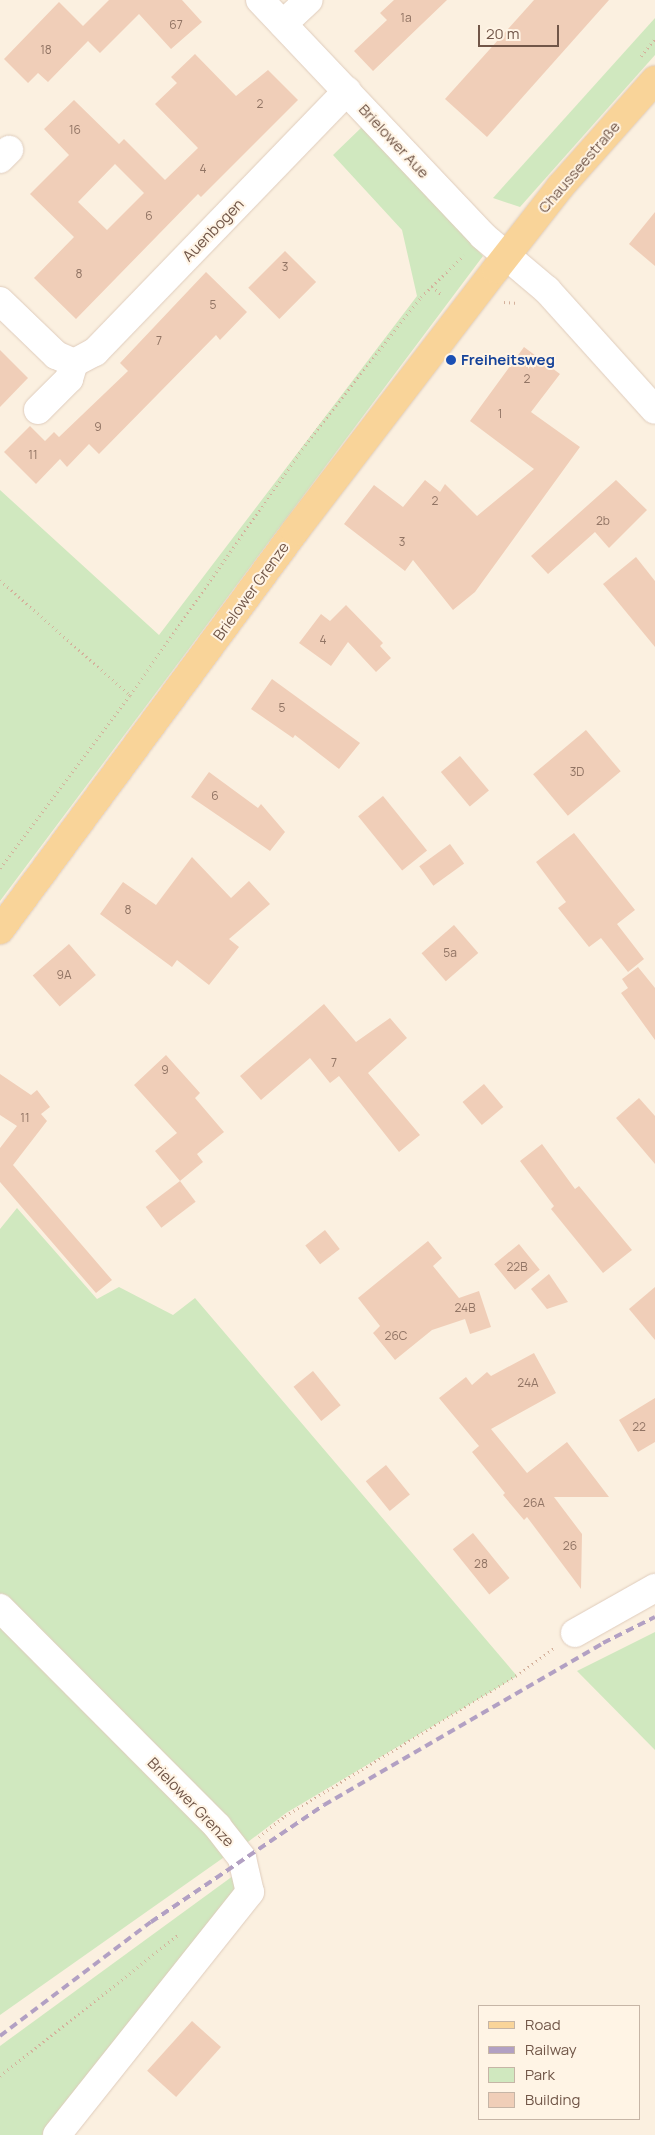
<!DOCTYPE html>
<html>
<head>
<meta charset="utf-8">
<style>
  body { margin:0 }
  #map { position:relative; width:655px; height:2135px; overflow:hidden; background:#fbf0e0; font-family:Manrope,sans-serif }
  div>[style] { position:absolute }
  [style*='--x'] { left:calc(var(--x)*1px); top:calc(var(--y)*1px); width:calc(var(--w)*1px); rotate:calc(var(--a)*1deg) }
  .green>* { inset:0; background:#d0e8bf }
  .building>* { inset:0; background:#f0ceb8; transform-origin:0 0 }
  .path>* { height:3px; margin-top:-1.5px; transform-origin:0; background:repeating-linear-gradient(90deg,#d4b19c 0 1px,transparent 0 5px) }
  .roads { filter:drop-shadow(0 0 1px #dfccbc) drop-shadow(0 0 1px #dfccbc) }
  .minor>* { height:28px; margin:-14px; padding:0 14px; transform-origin:14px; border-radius:14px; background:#fff }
  .major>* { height:28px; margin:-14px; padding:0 14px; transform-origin:14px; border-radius:14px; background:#f9d499 }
  .rail>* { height:4px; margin-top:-2px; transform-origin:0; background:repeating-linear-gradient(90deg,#b2a0c3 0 8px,transparent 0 13px) }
  .dots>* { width:14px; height:14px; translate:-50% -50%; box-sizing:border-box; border:2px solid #fff4e5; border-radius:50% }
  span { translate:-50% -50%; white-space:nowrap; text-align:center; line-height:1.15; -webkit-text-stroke:4px #fff4e5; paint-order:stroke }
  .number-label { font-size:12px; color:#917464 }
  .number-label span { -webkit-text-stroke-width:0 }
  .street-label { font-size:15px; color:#715648 }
  .transit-label { font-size:15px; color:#164399; font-weight:700 }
  .left { translate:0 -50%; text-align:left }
  .legend { position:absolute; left:478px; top:2005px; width:162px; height:115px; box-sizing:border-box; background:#fff4e5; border:1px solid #c6b5a6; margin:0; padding:6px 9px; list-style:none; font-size:15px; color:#715648 }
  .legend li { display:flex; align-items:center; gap:10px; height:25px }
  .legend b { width:25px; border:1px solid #c6b5a6 }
  .scale { position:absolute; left:478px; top:25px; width:81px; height:22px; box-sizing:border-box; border:2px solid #715648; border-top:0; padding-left:6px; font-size:15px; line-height:18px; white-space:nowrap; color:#715648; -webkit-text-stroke:4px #fff4e5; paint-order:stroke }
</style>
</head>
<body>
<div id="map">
  <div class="green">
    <div style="clip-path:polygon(655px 18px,655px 55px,520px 207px,493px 198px)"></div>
    <div style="clip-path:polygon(363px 126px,483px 256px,0 901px,0 490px,159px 635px,417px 296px,402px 230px,333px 155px)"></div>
    <div style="clip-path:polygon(17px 1208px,97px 1299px,119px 1287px,173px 1315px,195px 1298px,517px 1676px,286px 1813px,244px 1845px,0 1595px,0 1229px)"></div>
    <div style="clip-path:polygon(0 1619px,230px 1853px,0 2015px)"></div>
    <div style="clip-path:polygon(655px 1632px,655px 1750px,577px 1671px)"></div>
    <div style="clip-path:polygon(237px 1873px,238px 1892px,42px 2135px,0 2135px,0 2046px)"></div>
  </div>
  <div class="building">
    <div style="clip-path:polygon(109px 0,182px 0,202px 22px,171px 49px,139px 14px,100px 53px,88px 41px,48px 82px,38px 73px,28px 83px,4px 59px,59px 2px,83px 26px)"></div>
    <div style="clip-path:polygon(394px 0,447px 0,373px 71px,354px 51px,387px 20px,380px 13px)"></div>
    <div style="clip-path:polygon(534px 0,609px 0,487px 137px,445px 99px)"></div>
    <div style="clip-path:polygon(evenodd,195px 54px,236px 96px,268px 70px,298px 100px,201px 197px,198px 194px,76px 319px,34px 278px,74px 237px,30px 194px,69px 155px,44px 129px,74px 100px,119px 144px,124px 139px,165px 180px,198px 148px,155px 104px,177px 83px,171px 77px,195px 54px,115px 164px,144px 193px,107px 230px,78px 202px,115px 164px)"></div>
    <div style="clip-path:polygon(655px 212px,655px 266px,629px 244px)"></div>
    <div style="left:285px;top:251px;width:44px;height:52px;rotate:45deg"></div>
    <div style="clip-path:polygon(206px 272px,247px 312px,220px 340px,216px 335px,99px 454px,89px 444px,67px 467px,60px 459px,36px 484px,4px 452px,30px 426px,45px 441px,54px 432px,59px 437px,128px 371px,120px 363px)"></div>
    <div style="clip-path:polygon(524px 347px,560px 374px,531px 412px,580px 447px,475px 592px,453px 610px,413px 560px,405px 571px,344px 524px,374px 485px,403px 507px,425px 480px,440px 492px,445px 484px,477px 516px,534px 469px,470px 421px)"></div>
    <div style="clip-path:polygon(0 350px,28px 378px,0 407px)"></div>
    <div style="clip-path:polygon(616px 480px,647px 510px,609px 548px,595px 532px,548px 574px,531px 556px)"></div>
    <div style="clip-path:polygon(636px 557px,655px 581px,655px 647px,603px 584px)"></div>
    <div style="clip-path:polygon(346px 605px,383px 643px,380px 646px,391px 658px,376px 672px,348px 642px,331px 666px,299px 643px,321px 614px,330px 621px)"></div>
    <div style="clip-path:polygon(272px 679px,360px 743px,339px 769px,295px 735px,293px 738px,251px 709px)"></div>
    <div style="left:586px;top:730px;width:54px;height:69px;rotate:50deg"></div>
    <div style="left:460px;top:756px;width:45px;height:25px;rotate:50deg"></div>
    <div style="clip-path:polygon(209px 772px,258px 808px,261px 804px,285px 832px,270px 851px,191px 797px)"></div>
    <div style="left:383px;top:796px;width:70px;height:32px;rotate:51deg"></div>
    <div style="clip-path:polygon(574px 833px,635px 910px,617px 924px,644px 959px,628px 972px,601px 938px,589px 947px,558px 908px,566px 902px,536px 862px)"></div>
    <div style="left:450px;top:844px;width:24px;height:38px;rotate:54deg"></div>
    <div style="clip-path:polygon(192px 857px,231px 898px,249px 881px,270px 904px,229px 939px,239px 947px,209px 985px,177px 960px,172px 967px,100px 914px,123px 882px,156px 905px)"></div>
    <div style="left:454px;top:925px;width:37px;height:43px;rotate:49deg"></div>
    <div style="left:69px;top:944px;width:41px;height:48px;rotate:49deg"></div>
    <div style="clip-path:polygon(638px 967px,655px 988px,655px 1040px,621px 993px,628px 988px,622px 979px)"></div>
    <div style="clip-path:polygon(324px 1004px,356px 1042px,390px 1018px,407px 1038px,368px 1073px,420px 1135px,399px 1152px,339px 1076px,330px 1083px,310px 1058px,261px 1100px,240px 1076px)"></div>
    <div style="clip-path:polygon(166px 1055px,200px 1093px,195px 1098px,224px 1132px,197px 1154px,203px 1162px,180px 1181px,155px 1151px,177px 1133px,134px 1085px)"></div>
    <div style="clip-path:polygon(0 1074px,31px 1095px,37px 1090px,50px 1107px,41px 1114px,47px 1121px,13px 1165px,112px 1280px,96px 1293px,0 1182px,0 1148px,17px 1126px,0 1115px)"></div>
    <div style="left:484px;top:1084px;width:30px;height:28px;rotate:50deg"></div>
    <div style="clip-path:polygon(639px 1098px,655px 1116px,655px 1164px,616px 1118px)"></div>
    <div style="clip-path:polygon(542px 1144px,575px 1189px,579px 1186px,632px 1250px,603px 1273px,551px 1209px,554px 1206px,520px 1161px)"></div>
    <div style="left:180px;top:1181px;width:26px;height:43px;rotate:53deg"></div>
    <div style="left:325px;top:1230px;width:24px;height:25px;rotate:52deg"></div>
    <div style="clip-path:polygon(428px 1241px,442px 1258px,433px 1266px,459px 1298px,479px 1291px,491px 1327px,470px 1334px,465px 1319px,432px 1330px,395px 1360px,373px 1333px,380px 1326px,358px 1298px)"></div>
    <div style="left:519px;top:1244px;width:33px;height:32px;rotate:51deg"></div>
    <div style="clip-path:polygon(549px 1274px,568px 1302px,547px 1309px,531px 1289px)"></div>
    <div style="clip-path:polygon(655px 1287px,655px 1340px,629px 1309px)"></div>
    <div style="clip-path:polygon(534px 1353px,556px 1393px,491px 1429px,527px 1473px,567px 1442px,609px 1497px,554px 1497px,582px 1534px,581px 1589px,527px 1517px,524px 1520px,503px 1495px,505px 1493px,472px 1452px,479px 1446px,439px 1398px,466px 1377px,472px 1385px,487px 1372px,491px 1376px)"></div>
    <div style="left:313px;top:1371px;width:44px;height:25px;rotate:51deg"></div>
    <div style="clip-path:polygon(655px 1398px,655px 1442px,638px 1452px,619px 1420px)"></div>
    <div style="left:386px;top:1465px;width:38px;height:26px;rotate:51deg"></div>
    <div style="left:473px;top:1533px;width:58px;height:26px;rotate:51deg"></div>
    <div style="left:192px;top:2021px;width:39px;height:67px;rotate:42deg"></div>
  </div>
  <div class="path">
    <div style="--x:641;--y:56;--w:22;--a:-51"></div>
    <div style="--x:432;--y:286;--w:12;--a:42"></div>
    <div style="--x:504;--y:302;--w:14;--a:4"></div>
    <div style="--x:0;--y:580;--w:174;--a:41.5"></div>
    <div style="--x:0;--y:868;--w:216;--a:-53.1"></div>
    <div style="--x:130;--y:695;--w:305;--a:-55"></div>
    <div style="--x:305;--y:445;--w:188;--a:-51.9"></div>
    <div style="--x:421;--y:297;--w:60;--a:-44.3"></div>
    <div style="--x:259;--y:1837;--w:33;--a:-39"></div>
    <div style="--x:285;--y:1816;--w:275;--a:-31.3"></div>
    <div style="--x:520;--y:1673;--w:42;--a:-36.3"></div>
    <div style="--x:0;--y:2076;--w:227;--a:-38.4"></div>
  </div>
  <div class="roads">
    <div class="minor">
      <div style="--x:260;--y:0;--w:325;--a:46.6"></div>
      <div style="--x:483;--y:236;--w:84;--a:40.2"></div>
      <div style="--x:547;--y:290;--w:161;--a:48"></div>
      <div style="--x:283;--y:24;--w:35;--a:-43"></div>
      <div style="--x:0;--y:159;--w:13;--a:-45"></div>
      <div style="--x:0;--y:301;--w:78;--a:44"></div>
      <div style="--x:56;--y:355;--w:20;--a:24"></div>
      <div style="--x:74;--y:363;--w:24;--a:-28"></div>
      <div style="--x:95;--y:352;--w:363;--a:-46"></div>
      <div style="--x:38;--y:410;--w:44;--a:-45"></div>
      <div style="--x:69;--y:379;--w:17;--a:-73"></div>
      <div style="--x:0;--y:1608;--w:308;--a:45.1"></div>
      <div style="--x:217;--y:1826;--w:41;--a:52"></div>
      <div style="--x:242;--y:1858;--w:35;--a:77"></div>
      <div style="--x:250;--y:1892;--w:310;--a:128.5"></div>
      <div style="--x:575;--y:1633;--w:92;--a:-29.4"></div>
    </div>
    <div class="major">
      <div style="--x:0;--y:930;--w:496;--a:-53.5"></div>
      <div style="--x:295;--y:531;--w:330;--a:-52.5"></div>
      <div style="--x:496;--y:269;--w:104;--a:-52"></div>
      <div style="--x:560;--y:187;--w:143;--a:-48.4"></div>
    </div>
  </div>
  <div class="rail">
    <div style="--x:0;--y:2036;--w:189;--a:-37.1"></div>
    <div style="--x:151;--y:1922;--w:209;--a:-34.1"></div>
    <div style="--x:324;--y:1805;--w:323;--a:-30.1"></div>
    <div style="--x:603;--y:1643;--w:58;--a:-26.6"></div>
  </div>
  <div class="dots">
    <div style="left:451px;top:360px;background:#1a4fb4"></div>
  </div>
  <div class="number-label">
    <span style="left:406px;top:18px">1a</span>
    <span style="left:176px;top:25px">67</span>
    <span style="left:46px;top:50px">18</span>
    <span style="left:260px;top:104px">2</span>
    <span style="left:75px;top:130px">16</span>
    <span style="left:203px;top:169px">4</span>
    <span style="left:149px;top:216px">6</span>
    <span style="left:285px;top:267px">3</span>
    <span style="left:79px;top:274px">8</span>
    <span style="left:213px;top:305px">5</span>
    <span style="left:159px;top:341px">7</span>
    <span style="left:527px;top:379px">2</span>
    <span style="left:500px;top:414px">1</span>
    <span style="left:98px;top:427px">9</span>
    <span style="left:33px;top:455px">11</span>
    <span style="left:435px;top:501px">2</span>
    <span style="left:603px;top:521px">2b</span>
    <span style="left:402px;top:542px">3</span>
    <span style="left:323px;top:640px">4</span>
    <span style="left:282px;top:708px">5</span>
    <span style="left:577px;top:772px">3D</span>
    <span style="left:215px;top:796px">6</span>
    <span style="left:128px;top:910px">8</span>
    <span style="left:450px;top:953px">5a</span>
    <span style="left:64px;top:975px">9A</span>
    <span style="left:334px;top:1063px">7</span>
    <span style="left:165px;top:1070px">9</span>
    <span style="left:25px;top:1118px">11</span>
    <span style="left:517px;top:1267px">22B</span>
    <span style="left:465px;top:1308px">24B</span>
    <span style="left:396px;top:1336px">26C</span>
    <span style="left:528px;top:1383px">24A</span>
    <span style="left:639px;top:1427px">22</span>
    <span style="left:534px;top:1503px">26A</span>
    <span style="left:570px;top:1546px">26</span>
    <span style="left:481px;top:1564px">28</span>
  </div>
  <div class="street-label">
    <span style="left:394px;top:141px;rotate:47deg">Brielower Aue</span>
    <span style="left:579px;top:167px;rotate:-49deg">Chausseestraße</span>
    <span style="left:213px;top:230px;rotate:-46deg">Auenbogen</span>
    <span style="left:251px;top:591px;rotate:-54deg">Brielower Grenze</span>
    <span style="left:191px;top:1802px;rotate:46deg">Brielower Grenze</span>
  </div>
  <div class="transit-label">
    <span class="left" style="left:461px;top:360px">Freiheitsweg</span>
  </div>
  <ul class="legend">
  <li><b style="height:6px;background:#f9d499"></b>Road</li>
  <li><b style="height:6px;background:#b2a0c3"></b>Railway</li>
  <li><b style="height:14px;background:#d0e8bf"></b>Park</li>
  <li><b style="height:14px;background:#f0ceb8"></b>Building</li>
  </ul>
  <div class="scale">20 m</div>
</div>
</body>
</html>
